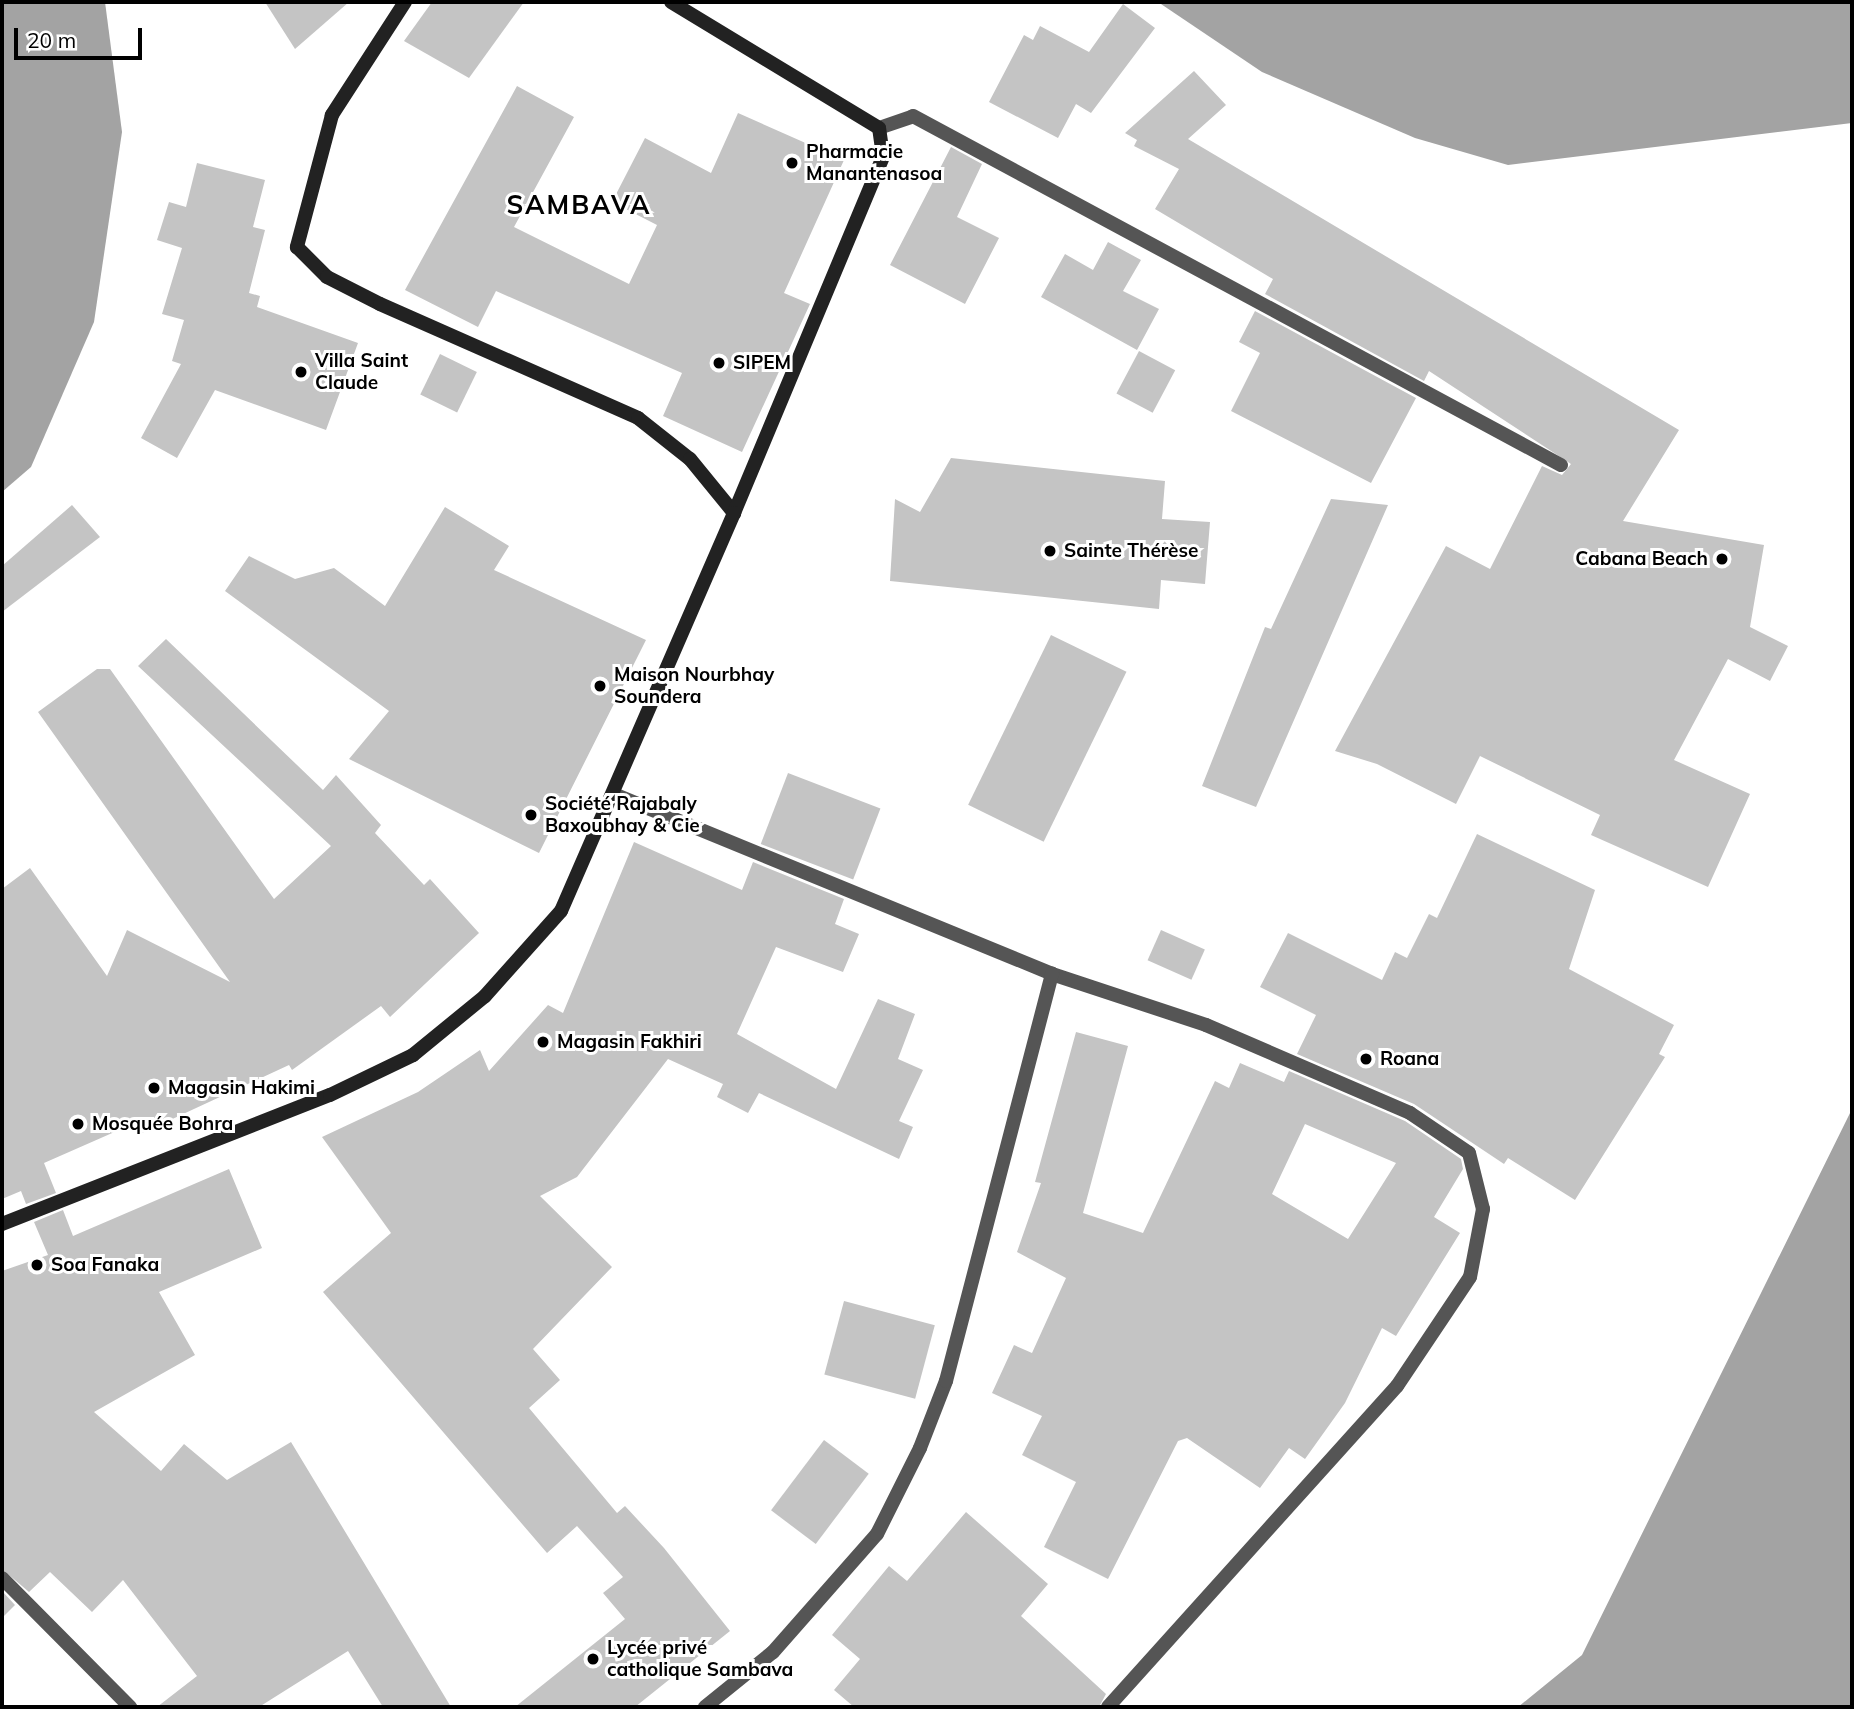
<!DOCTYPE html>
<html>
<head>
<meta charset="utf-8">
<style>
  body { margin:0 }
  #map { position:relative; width:1854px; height:1709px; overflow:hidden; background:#fff; font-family:Mulish,sans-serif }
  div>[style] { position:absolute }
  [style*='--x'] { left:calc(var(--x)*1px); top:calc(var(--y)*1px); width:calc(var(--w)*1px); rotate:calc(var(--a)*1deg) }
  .water>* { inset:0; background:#a3a3a3 }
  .building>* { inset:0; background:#c4c4c4; transform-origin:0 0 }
  .street>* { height:14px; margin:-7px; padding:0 7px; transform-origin:7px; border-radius:7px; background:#555 }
  .secondary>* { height:14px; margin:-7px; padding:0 7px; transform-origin:7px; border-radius:7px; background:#222 }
  .dots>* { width:19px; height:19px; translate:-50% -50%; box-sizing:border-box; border:4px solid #fff; border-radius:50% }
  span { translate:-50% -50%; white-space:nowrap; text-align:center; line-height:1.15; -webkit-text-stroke:6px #fff; paint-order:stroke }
  .poi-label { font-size:19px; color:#000; font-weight:700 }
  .left { translate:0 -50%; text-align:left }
  .right { translate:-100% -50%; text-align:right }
  .district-label { font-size:26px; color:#000; font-weight:700; letter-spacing:2px }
  .frame { position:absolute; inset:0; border:4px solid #000; pointer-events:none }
  .scale { position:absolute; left:14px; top:28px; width:128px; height:32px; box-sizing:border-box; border:4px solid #000; border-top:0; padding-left:9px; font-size:21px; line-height:24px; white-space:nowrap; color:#000; -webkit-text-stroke:5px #fff; paint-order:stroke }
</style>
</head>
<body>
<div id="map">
  <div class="water">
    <div style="clip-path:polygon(2px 2px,105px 2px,122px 132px,94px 322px,31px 467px,2px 492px)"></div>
    <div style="clip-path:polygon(1158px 2px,1852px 2px,1852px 123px,1508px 165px,1415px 138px,1262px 72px)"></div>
    <div style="clip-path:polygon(1852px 1109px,1852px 1707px,1518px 1707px,1582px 1655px)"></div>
  </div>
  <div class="building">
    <div style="clip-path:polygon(265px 2px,349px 2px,295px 49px)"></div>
    <div style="clip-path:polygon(432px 2px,524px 2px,469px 78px,404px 41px)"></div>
    <div style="clip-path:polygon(1123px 4px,1155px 28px,1091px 113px,1076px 104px,1058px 138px,989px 102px,1024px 35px,1033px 40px,1040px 26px,1089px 52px)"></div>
    <div style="clip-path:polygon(1194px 71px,1226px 105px,1188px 139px,1679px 430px,1623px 521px,1764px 545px,1750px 627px,1788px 646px,1770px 681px,1728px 659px,1674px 760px,1750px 794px,1708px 887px,1591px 835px,1600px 815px,1480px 756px,1456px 804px,1377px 764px,1335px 751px,1446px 546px,1490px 569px,1542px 466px,1562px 475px,1571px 464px,1429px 371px,1424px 381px,1265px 294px,1273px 279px,1155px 209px,1179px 169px,1134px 146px,1137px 140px,1125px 133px)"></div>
    <div style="clip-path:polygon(517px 86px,574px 117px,514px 227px,629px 284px,657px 225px,612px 202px,645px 138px,711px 173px,738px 113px,844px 160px,784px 293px,810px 304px,742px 452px,663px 416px,682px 373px,496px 291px,478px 327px,405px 290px)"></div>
    <div style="clip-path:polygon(951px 147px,982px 164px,957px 217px,999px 238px,965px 304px,890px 265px)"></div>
    <div style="clip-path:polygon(197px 163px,265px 180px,253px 227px,265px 230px,249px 293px,260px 296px,257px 307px,358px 343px,326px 430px,215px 390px,177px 458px,141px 438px,181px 364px,172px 361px,184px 320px,162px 314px,182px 248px,157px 240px,169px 202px,186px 207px)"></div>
    <div style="clip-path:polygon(1108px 242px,1141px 260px,1123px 291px,1159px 309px,1137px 350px,1041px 297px,1065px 254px,1093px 270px)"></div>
    <div style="clip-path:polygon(1255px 311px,1416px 398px,1371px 483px,1231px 411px,1260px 353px,1239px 342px)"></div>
    <div style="left:1139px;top:351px;width:41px;height:48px;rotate:28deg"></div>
    <div style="left:440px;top:354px;width:41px;height:45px;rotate:26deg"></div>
    <div style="clip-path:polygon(951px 458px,1165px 481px,1162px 519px,1210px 522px,1205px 584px,1161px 580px,1159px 609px,890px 581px,895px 499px,920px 512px)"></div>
    <div style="clip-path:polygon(1331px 499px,1388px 505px,1256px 807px,1202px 786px,1265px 627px,1271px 629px)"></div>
    <div style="clip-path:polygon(72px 505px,100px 537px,2px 612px,2px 566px)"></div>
    <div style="clip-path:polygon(445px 507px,509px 546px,494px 570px,646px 640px,539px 853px,349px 759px,389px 711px,225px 591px,249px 556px,295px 579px,334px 568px,385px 606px)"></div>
    <div style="left:1051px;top:635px;width:84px;height:189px;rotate:26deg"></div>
    <div style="clip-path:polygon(166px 639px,323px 790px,336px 775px,381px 825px,375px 833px,424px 885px,430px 879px,479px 933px,390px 1017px,381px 1006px,292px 1070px,289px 1065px,140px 1134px,135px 1123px,44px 1163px,56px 1193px,26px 1204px,21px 1191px,2px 1199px,2px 889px,30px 868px,107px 976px,127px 930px,230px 982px,38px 712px,97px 669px,110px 669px,274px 899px,331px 846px,138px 666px)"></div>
    <div style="left:788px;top:773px;width:99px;height:76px;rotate:21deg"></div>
    <div style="clip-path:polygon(1477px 834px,1595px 890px,1569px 969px,1674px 1025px,1659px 1054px,1665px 1057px,1575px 1200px,1508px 1158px,1504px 1164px,1414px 1104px,1297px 1054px,1316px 1015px,1260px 987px,1288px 933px,1382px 980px,1395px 952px,1407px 958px,1429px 914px,1437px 918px)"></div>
    <div style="clip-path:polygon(634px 842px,742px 890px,753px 862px,844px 899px,835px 924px,859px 934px,843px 972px,776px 947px,737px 1034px,836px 1089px,878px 999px,915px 1014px,898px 1059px,923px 1070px,899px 1121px,913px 1127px,899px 1159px,759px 1093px,748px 1113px,717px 1097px,723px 1084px,668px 1059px,577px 1177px,540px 1196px,612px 1267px,533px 1349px,560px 1380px,529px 1408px,617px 1513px,625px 1506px,664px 1548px,730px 1631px,635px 1707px,515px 1707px,625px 1619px,603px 1593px,623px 1577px,577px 1526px,547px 1553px,323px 1292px,391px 1233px,322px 1137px,418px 1092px,480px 1050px,489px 1071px,548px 1005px,563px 1013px)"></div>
    <div style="left:1161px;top:930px;width:48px;height:33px;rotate:24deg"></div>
    <div style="clip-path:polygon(evenodd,1076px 1032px,1128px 1046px,1083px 1213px,1143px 1233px,1215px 1081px,1229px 1088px,1240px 1063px,1284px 1082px,1289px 1071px,1405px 1121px,1461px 1159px,1463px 1169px,1434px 1217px,1460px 1233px,1396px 1336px,1382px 1328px,1345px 1403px,1305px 1459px,1289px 1448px,1260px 1488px,1187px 1438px,1178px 1441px,1108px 1579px,1044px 1547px,1076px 1482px,1022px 1455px,1042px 1416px,992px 1393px,1014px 1345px,1032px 1353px,1066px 1278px,1017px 1252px,1041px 1183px,1035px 1182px,1076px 1032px,1305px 1124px,1396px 1163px,1348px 1239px,1272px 1194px,1305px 1124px)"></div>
    <div style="clip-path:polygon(229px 1169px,262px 1248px,159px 1292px,195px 1355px,94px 1412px,161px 1471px,184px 1444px,227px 1480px,291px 1442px,451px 1707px,383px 1707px,348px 1651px,259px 1707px,157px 1707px,197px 1676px,123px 1580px,92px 1612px,50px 1572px,29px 1592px,2px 1569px,2px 1271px,48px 1255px,34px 1222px,63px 1210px,73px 1236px)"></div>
    <div style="left:844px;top:1301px;width:94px;height:76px;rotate:15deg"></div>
    <div style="left:824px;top:1440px;width:56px;height:88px;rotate:37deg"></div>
    <div style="clip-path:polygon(966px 1512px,1048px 1584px,1021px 1616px,1106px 1694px,1099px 1707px,854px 1707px,834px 1690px,860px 1659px,832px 1635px,889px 1566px,907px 1581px)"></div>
    <div style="clip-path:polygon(2px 1591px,15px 1605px,2px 1618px)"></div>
  </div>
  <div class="street">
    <div style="--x:879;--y:128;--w:36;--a:-19"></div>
    <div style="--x:913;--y:116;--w:736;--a:28.31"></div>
    <div style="--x:616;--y:795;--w:471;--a:22.3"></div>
    <div style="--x:1052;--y:974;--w:162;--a:18.3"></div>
    <div style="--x:1206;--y:1025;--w:222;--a:23.3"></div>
    <div style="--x:1410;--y:1113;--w:71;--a:34.1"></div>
    <div style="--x:1469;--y:1153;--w:58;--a:76"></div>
    <div style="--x:1483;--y:1209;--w:69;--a:100.8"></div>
    <div style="--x:1470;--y:1277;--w:131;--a:123.8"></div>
    <div style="--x:1397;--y:1386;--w:432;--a:132"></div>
    <div style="--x:2;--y:1578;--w:182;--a:45.2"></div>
    <div style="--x:705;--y:1707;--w:87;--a:-39"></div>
    <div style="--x:773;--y:1652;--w:157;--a:-48.6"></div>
    <div style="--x:877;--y:1534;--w:96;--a:-63.4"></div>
    <div style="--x:920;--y:1448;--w:72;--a:-68.8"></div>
    <div style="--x:946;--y:1381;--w:421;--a:-75.4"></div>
  </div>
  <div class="secondary">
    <div style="--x:405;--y:2;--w:135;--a:122.9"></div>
    <div style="--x:332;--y:115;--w:137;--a:104.9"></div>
    <div style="--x:297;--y:247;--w:42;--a:45"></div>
    <div style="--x:327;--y:277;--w:59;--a:27"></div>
    <div style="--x:380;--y:304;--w:282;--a:23.8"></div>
    <div style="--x:638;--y:418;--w:66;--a:38.3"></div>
    <div style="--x:690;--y:459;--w:70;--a:50.8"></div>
    <div style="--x:734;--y:513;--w:387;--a:-67.3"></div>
    <div style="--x:883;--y:156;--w:28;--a:-98"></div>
    <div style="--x:879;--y:128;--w:243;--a:-148.8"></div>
    <div style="--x:2;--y:1224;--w:352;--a:-21.5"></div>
    <div style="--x:330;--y:1095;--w:92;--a:-25.7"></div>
    <div style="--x:413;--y:1055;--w:93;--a:-39.3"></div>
    <div style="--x:485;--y:996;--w:114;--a:-48.2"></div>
    <div style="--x:561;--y:911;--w:434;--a:-66.5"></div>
  </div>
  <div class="dots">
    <div style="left:792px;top:163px;background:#000"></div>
    <div style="left:719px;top:363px;background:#000"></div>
    <div style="left:301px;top:372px;background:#000"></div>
    <div style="left:1050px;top:551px;background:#000"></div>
    <div style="left:1722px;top:559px;background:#000"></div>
    <div style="left:600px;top:686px;background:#000"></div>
    <div style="left:531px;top:815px;background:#000"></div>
    <div style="left:543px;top:1042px;background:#000"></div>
    <div style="left:1366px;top:1059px;background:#000"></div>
    <div style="left:154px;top:1088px;background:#000"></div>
    <div style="left:78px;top:1124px;background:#000"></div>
    <div style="left:37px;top:1265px;background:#000"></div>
    <div style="left:593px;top:1659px;background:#000"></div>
  </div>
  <div class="poi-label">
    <span class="left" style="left:806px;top:163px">Pharmacie<br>Manantenasoa</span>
    <span class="left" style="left:315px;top:372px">Villa Saint<br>Claude</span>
    <span class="left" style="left:733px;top:363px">SIPEM</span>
    <span class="left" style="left:1064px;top:551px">Sainte Thérèse</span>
    <span class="right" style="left:1708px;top:559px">Cabana Beach</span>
    <span class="left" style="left:614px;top:686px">Maison Nourbhay<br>Soundera</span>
    <span class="left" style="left:545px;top:815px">Société Rajabaly<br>Baxoubhay &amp; Cie</span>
    <span class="left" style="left:557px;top:1042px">Magasin Fakhiri</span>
    <span class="left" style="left:1380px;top:1059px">Roana</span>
    <span class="left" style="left:168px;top:1088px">Magasin Hakimi</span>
    <span class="left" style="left:92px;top:1124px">Mosquée Bohra</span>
    <span class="left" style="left:51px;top:1265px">Soa Fanaka</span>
    <span class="left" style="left:607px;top:1659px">Lycée privé<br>catholique Sambava</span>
  </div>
  <div class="district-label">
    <span style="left:579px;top:205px">SAMBAVA</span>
  </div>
  <div class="frame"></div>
  <div class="scale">20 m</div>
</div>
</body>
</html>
